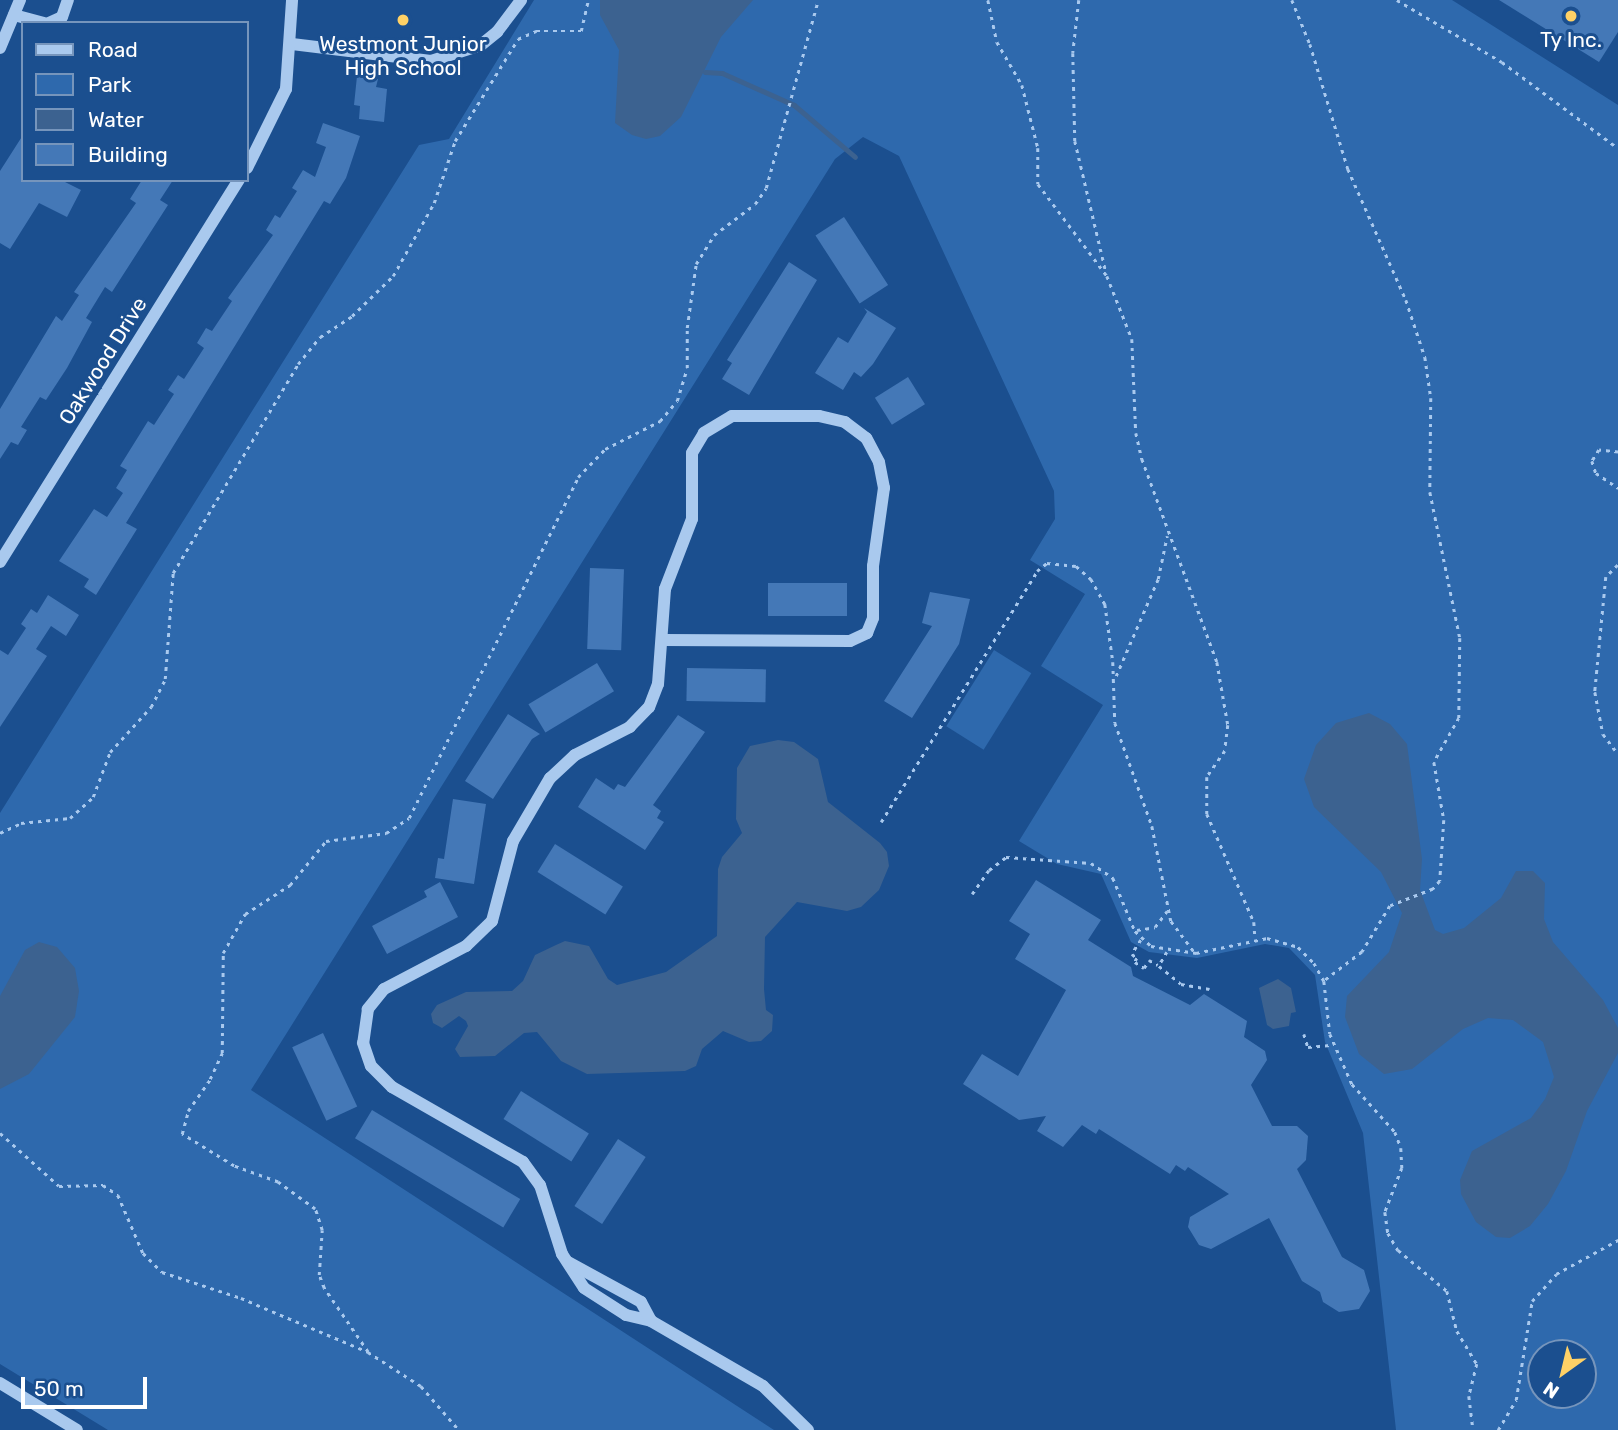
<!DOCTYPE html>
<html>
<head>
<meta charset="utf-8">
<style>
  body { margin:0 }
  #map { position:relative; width:1618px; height:1430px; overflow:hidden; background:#1b4f8f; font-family:Rubik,sans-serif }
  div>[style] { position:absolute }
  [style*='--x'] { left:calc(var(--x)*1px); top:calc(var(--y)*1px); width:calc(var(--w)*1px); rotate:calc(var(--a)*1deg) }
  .green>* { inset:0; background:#2e69ad; transform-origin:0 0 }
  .water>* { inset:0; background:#3c6290 }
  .stream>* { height:5px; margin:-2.5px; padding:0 2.5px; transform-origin:2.5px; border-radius:2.5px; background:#3c6290 }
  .building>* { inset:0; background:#4478b7; transform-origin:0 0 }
  .path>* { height:2.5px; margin-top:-1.25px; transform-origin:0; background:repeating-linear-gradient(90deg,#a9c9ee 0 3.5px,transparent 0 8.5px) }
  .minor>* { height:12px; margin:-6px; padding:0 6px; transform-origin:6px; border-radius:6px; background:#a9c9ee }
  .dots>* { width:19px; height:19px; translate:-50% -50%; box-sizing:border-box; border:4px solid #1b4f8f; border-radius:50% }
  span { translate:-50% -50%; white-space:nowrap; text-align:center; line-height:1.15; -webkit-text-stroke:6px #1b4f8f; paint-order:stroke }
  .poi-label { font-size:21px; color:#fff }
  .street-label { font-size:21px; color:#fff }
  .legend { position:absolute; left:21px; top:21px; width:228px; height:161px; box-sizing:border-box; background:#1b4f8f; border:2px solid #7695bc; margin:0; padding:9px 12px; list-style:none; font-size:21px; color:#fff }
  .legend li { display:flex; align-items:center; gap:14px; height:35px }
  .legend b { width:35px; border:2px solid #7695bc }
  .north { position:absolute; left:1527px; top:1339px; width:70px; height:70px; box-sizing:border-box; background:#1b4f8f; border:2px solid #7695bc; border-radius:50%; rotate:214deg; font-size:19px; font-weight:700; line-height:28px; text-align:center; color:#fff }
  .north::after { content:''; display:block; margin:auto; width:24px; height:32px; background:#ffd166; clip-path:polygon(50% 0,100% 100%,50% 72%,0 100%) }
  .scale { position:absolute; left:21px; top:1377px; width:126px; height:32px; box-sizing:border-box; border:4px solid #fff; border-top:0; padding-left:9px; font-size:21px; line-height:24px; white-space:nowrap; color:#fff; -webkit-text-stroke:5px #1b4f8f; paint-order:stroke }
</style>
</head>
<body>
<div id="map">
  <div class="green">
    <div style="clip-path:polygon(evenodd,534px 0,1452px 0,1618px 105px,1618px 1430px,1396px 1430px,1363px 1133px,1325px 1042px,1315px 975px,1289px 948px,1265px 944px,1197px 958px,1149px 952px,1131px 942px,1101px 874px,1057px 864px,1019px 841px,1103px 705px,1041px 666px,1085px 594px,1030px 560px,1055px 519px,1054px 491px,899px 156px,863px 137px,835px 159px,251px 1090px,774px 1430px,108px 1430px,0 1364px,0 813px,419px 145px,449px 139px,534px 0,1541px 1353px,1583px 1353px,1583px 1395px,1541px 1395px,1541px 1353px)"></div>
    <div style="left:994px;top:650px;width:44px;height:90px;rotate:32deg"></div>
  </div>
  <div class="water">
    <div style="clip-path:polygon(600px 0,753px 0,721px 37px,681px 117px,660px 136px,646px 139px,632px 135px,615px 123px,619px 50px,600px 15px)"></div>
    <div style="clip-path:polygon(1369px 713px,1390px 724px,1407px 744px,1422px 859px,1420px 890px,1435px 930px,1443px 934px,1464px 928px,1501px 898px,1516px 871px,1533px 871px,1545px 883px,1544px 919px,1553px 942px,1603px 1000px,1618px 1028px,1618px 1053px,1587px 1111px,1566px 1171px,1548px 1204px,1530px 1226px,1510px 1238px,1496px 1237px,1476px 1222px,1461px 1194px,1460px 1180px,1472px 1151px,1531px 1118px,1545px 1099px,1554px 1077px,1543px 1042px,1513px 1020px,1488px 1018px,1463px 1029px,1412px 1069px,1384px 1074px,1359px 1054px,1345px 1017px,1347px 996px,1389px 952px,1402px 913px,1381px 872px,1314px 807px,1304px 779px,1316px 745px,1336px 723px)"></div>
    <div style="clip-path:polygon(778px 740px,794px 742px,818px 759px,828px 802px,880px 843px,887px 852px,889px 866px,879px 890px,861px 907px,847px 911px,797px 902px,765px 937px,764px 989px,766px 1010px,773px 1015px,772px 1031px,761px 1041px,749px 1042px,723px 1031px,702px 1049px,696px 1066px,685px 1071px,587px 1074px,561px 1061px,537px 1032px,524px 1033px,495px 1056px,460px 1057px,455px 1049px,468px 1026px,466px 1021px,459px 1016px,442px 1028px,433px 1023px,431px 1014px,437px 1005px,466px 992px,512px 991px,523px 981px,535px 955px,556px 945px,565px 941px,589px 946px,608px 979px,617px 985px,666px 972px,717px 936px,718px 869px,722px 857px,742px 833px,736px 819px,737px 768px,750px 746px)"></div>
    <div style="clip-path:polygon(39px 942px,57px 947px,75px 968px,79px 991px,75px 1017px,29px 1074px,0 1089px,0 996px,25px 950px)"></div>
    <div style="clip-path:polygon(1278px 979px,1291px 988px,1296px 1012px,1291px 1013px,1289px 1026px,1273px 1029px,1267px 1025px,1259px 988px)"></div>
  </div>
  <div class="stream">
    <div style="--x:705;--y:72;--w:17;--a:3"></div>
    <div style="--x:722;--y:73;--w:79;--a:24"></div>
    <div style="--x:794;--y:105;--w:80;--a:40.4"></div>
  </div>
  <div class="building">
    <div style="clip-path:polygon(1499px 0,1618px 0,1618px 32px,1599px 62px)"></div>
    <div style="clip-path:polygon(357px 76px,378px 79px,376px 87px,387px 89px,384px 122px,359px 119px,360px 106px,354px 105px)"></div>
    <div style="clip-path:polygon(323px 123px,360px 136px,346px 178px,330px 204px,324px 201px,126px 523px,137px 529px,96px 595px,84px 587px,89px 579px,59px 561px,94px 509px,107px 517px,123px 493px,116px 488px,127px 470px,120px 466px,148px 421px,154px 425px,174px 394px,168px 390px,178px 375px,184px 379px,204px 348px,197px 343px,206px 328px,212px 331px,232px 301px,228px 298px,273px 235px,266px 230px,275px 215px,280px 218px,297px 191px,292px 188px,303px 170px,315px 177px,326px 147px,316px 143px)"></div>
    <div style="clip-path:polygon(23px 135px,23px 180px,61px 180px,81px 190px,67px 217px,39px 203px,10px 249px,0 243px,0 171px)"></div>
    <div style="clip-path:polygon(142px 180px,173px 180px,160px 200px,168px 205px,112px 292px,105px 287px,86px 318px,92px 322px,67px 368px,46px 400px,40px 397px,21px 427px,27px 430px,18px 445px,11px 442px,0 459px,0 409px,56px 316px,62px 321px,79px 295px,74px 292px,136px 203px,130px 199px)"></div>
    <div style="left:844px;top:217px;width:81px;height:34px;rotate:57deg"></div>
    <div style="clip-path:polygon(789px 262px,817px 280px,749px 395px,722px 379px,732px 363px,727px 360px)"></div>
    <div style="clip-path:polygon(864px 308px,896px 328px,873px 364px,861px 377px,854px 372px,843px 390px,815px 373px,838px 337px,848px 343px,867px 312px)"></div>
    <div style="left:908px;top:377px;width:32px;height:39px;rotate:58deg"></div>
    <div style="left:590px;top:568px;width:34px;height:81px;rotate:2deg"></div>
    <div style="left:768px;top:583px;width:79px;height:33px"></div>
    <div style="clip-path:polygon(930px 592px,970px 599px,959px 644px,912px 718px,884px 701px,932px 626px,922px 623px)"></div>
    <div style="clip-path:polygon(48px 595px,79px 615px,66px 636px,51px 626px,36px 649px,47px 656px,0 727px,0 650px,8px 655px,26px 628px,21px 624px,31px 609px,37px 613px)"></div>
    <div style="left:597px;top:663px;width:33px;height:80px;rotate:59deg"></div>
    <div style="left:687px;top:668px;width:79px;height:33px;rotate:1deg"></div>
    <div style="clip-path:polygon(508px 714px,540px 734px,532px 739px,493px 799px,465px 781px)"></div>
    <div style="clip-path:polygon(678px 715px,705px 732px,653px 805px,661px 811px,657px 818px,664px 822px,645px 850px,578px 807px,596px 778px,614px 790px,618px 784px,625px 787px)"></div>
    <div style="clip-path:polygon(453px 799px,486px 804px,474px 884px,435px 878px,438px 858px,444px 859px)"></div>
    <div style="left:555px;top:844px;width:80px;height:33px;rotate:32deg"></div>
    <div style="clip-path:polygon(1036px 880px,1101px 920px,1088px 940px,1131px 967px,1133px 976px,1190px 1005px,1204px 994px,1247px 1021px,1244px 1037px,1265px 1051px,1267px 1060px,1251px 1085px,1272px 1126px,1297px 1126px,1308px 1136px,1306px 1160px,1297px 1169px,1342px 1257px,1364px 1270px,1370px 1291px,1359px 1309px,1339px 1312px,1323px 1302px,1320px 1292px,1302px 1281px,1269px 1218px,1211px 1249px,1199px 1245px,1188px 1227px,1190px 1217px,1229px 1194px,1188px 1167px,1185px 1171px,1176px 1165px,1170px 1174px,1099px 1129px,1096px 1134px,1082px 1125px,1063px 1147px,1037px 1131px,1046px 1116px,1019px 1120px,963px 1084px,982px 1054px,1018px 1076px,1066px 990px,1015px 959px,1030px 934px,1009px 921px)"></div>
    <div style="clip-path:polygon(440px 882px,458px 917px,387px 954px,372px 926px,427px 897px,424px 891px)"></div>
    <div style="left:323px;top:1033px;width:81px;height:34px;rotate:65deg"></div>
    <div style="left:521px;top:1091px;width:80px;height:33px;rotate:32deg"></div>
    <div style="left:372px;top:1110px;width:173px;height:33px;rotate:31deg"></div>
    <div style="left:618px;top:1139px;width:33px;height:80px;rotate:33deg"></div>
  </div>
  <div class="path">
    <div style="--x:988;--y:0;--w:43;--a:77.9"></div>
    <div style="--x:997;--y:42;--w:50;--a:59.8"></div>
    <div style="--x:1022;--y:85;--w:65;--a:75.7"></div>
    <div style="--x:1038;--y:148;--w:36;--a:90"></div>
    <div style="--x:1038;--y:184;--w:115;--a:53.1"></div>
    <div style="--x:1107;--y:276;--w:68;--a:68.4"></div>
    <div style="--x:1132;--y:339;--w:94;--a:87.6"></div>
    <div style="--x:1136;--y:433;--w:27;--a:77"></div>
    <div style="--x:1142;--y:459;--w:216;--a:69.7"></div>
    <div style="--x:1217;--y:662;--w:64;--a:80.1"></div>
    <div style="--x:1228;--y:725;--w:26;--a:97"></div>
    <div style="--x:1225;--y:751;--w:32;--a:125"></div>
    <div style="--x:1207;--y:777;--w:37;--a:90"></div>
    <div style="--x:1207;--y:814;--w:118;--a:66.5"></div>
    <div style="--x:1254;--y:922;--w:15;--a:86"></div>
    <div style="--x:1079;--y:0;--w:53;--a:96.5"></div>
    <div style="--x:1073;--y:53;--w:88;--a:88.7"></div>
    <div style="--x:1075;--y:141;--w:135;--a:76.7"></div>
    <div style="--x:1292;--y:0;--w:48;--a:67.8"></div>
    <div style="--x:1310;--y:44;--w:131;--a:73.1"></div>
    <div style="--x:1348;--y:169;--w:143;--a:66.1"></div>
    <div style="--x:1406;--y:300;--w:60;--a:71.6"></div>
    <div style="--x:1425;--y:357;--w:41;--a:81.7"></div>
    <div style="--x:1431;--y:398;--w:94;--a:90.6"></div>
    <div style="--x:1430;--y:492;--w:149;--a:78.4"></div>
    <div style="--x:1460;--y:638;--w:80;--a:90.7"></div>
    <div style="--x:1459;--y:718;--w:51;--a:119.6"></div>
    <div style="--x:1434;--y:762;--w:59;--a:80.2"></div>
    <div style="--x:1444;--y:820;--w:61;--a:93.8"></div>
    <div style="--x:1440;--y:881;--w:11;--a:131"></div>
    <div style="--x:1433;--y:889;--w:46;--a:158.4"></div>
    <div style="--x:1390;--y:906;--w:54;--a:121.3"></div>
    <div style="--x:1362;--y:952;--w:48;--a:142.7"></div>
    <div style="--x:1397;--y:0;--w:122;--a:30.6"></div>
    <div style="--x:1502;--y:62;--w:144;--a:36.6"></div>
    <div style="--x:1618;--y:452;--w:19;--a:-174"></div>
    <div style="--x:1599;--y:450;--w:13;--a:122"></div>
    <div style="--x:1592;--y:461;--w:13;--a:72"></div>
    <div style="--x:1596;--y:473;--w:27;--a:34"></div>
    <div style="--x:1618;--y:565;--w:17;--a:135"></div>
    <div style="--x:1606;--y:577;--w:116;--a:95.5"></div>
    <div style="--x:1595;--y:692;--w:43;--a:79.2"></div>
    <div style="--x:1603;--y:734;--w:25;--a:53"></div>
    <div style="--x:1116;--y:676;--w:106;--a:-66.6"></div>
    <div style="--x:1158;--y:579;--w:44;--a:-78.2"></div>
    <div style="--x:881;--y:822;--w:296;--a:-58.1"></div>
    <div style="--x:1037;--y:571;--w:13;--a:-39"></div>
    <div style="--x:1047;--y:563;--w:29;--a:6"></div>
    <div style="--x:1076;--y:566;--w:20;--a:41"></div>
    <div style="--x:1091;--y:579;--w:29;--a:61"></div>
    <div style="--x:1105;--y:604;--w:59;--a:82.1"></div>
    <div style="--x:1113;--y:662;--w:61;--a:88.1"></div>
    <div style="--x:1115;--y:723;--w:109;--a:70.2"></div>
    <div style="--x:1152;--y:826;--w:97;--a:78.7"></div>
    <div style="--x:1171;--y:921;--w:39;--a:53"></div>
    <div style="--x:0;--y:833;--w:23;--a:-25"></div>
    <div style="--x:21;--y:823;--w:49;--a:-5.8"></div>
    <div style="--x:70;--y:818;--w:31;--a:-42"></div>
    <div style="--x:93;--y:797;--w:48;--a:-69.3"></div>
    <div style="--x:110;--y:752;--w:61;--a:-47.7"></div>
    <div style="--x:151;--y:707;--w:31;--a:-63"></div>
    <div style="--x:165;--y:679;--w:106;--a:-85.7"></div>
    <div style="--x:173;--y:573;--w:244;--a:-59.1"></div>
    <div style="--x:298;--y:364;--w:35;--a:-51"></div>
    <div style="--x:320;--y:337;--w:38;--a:-33"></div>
    <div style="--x:352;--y:316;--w:57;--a:-44.3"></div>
    <div style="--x:393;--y:276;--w:84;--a:-60.7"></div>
    <div style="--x:434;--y:203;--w:65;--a:-71.3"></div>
    <div style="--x:455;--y:141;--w:120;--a:-58.3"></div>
    <div style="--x:518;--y:39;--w:20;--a:-24"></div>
    <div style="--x:536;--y:31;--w:45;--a:0"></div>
    <div style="--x:581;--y:31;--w:32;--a:-77"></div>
    <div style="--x:972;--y:894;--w:29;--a:-55"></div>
    <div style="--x:989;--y:870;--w:21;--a:-37"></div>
    <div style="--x:1006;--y:857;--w:85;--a:4"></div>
    <div style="--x:1091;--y:863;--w:27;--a:34"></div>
    <div style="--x:1113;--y:878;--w:57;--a:67.5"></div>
    <div style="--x:1135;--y:931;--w:22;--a:43"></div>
    <div style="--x:1151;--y:946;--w:46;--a:8.8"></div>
    <div style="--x:1196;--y:953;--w:73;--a:-11.9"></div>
    <div style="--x:1267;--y:938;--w:32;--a:16"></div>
    <div style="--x:1298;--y:947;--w:23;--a:45"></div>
    <div style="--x:1314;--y:963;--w:21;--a:61"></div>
    <div style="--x:1324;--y:981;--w:53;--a:83.5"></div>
    <div style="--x:1330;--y:1034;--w:55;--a:66.3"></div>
    <div style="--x:1352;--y:1084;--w:64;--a:48.1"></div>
    <div style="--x:1395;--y:1132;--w:17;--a:69"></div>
    <div style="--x:1401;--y:1148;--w:20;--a:87"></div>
    <div style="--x:1402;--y:1168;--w:47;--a:111.1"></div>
    <div style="--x:1385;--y:1212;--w:21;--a:82"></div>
    <div style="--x:1388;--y:1233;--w:20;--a:60"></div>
    <div style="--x:1398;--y:1250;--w:64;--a:39.9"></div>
    <div style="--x:1447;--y:1291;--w:41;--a:76"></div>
    <div style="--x:1457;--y:1331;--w:39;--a:59"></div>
    <div style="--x:1477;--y:1364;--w:33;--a:104"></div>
    <div style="--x:1469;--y:1396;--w:34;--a:83"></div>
    <div style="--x:1137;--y:930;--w:18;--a:-9"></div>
    <div style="--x:1155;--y:927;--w:20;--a:-53"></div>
    <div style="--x:1141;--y:940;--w:17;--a:123"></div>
    <div style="--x:1132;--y:954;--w:6;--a:39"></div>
    <div style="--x:1137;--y:958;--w:4;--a:117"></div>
    <div style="--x:1135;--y:962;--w:11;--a:34"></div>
    <div style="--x:1144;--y:968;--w:9;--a:-58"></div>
    <div style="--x:1149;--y:960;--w:10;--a:29"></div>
    <div style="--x:1167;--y:952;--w:16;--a:120"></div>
    <div style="--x:1159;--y:966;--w:28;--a:39"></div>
    <div style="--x:1181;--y:984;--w:29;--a:10"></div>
    <div style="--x:1304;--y:1034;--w:14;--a:73"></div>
    <div style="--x:1308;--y:1047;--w:25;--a:-5"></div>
    <div style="--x:0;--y:1133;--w:79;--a:41.9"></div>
    <div style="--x:59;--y:1186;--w:44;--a:-1.3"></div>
    <div style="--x:103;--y:1185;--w:18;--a:34"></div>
    <div style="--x:118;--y:1195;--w:63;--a:66.7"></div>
    <div style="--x:143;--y:1253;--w:27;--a:45"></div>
    <div style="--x:162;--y:1272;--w:83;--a:18.2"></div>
    <div style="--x:241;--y:1298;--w:138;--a:23"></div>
    <div style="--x:368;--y:1352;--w:63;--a:32.7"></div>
    <div style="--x:421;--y:1386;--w:58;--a:49.2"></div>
    <div style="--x:368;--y:1352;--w:78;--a:-124.5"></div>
    <div style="--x:324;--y:1288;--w:14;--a:-111"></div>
    <div style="--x:319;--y:1275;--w:45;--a:-86.2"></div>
    <div style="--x:322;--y:1230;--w:22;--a:-108"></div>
    <div style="--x:315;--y:1209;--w:46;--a:-143.9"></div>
    <div style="--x:278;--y:1182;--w:47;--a:-160"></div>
    <div style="--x:234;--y:1166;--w:61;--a:-148.4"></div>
    <div style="--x:182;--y:1134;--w:24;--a:-75"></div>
    <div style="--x:188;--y:1111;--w:39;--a:-55"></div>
    <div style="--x:210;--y:1079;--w:29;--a:-65"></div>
    <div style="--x:222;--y:1053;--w:100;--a:-89.4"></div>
    <div style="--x:223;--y:953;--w:45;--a:-60.6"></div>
    <div style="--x:245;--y:914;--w:54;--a:-32.8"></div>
    <div style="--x:290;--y:885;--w:57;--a:-50.7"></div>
    <div style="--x:326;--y:841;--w:61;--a:-7.6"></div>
    <div style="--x:386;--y:833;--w:27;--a:-33"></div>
    <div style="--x:409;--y:818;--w:381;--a:-63.6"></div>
    <div style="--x:578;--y:477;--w:39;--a:-46"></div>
    <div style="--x:605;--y:449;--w:62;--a:-27"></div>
    <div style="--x:660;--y:421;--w:26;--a:-50"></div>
    <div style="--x:677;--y:401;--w:34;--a:-73"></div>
    <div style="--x:687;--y:368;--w:40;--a:-90"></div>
    <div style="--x:687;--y:328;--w:65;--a:-82"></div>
    <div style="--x:696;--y:264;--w:34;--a:-58"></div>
    <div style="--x:714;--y:235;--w:51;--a:-37.1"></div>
    <div style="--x:755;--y:204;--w:19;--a:-55"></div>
    <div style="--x:766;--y:188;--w:195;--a:-74.5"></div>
    <div style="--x:1498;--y:1430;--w:35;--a:-59"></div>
    <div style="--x:1516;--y:1400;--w:100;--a:-80.8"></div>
    <div style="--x:1532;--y:1301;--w:36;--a:-48"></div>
    <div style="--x:1556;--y:1274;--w:71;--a:-28.7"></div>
  </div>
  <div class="minor">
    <div style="--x:14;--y:15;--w:31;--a:15"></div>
    <div style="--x:49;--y:23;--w:14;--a:-25"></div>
    <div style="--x:62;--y:17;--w:18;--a:-71"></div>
    <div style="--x:292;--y:44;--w:140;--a:7"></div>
    <div style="--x:431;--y:61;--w:52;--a:-17.7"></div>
    <div style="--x:481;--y:45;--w:21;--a:-39"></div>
    <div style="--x:497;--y:32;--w:40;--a:-53"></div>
    <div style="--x:0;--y:48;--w:52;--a:-67.4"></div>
    <div style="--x:247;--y:168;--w:88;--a:-63.7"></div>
    <div style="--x:286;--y:89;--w:89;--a:-86.1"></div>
    <div style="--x:0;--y:562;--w:451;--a:-58"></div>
    <div style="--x:663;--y:640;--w:187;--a:0.3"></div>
    <div style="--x:850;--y:641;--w:19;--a:-25"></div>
    <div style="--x:867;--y:633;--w:16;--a:-68"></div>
    <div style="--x:873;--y:618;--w:52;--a:-90"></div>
    <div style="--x:873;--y:566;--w:79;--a:-82"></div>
    <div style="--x:884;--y:488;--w:26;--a:-101"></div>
    <div style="--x:879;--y:462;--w:27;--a:-118"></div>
    <div style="--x:866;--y:438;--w:26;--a:-143"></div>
    <div style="--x:845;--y:422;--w:27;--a:-167"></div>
    <div style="--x:819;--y:416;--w:87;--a:180"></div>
    <div style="--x:732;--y:416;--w:33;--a:149"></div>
    <div style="--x:704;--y:433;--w:23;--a:121"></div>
    <div style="--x:692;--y:453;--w:66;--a:90"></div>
    <div style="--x:692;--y:519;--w:75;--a:111.1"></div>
    <div style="--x:665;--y:589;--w:95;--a:94.2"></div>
    <div style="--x:658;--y:684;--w:25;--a:111"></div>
    <div style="--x:649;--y:707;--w:28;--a:134"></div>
    <div style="--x:630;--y:727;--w:62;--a:153"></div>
    <div style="--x:575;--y:755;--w:34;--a:137"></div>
    <div style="--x:550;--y:778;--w:73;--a:120.4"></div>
    <div style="--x:513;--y:841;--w:83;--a:104.7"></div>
    <div style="--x:492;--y:921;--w:36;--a:136"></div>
    <div style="--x:466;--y:946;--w:93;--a:152.3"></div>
    <div style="--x:384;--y:989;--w:26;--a:129"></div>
    <div style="--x:368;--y:1009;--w:34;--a:98"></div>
    <div style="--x:363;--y:1043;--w:24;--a:71"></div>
    <div style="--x:371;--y:1066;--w:30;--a:45"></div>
    <div style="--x:392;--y:1087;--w:151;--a:29.8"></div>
    <div style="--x:523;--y:1162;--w:29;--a:54"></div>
    <div style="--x:540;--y:1185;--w:72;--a:72.3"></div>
    <div style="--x:562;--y:1254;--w:40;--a:57.1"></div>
    <div style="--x:584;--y:1288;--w:50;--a:32.7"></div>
    <div style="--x:626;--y:1315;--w:26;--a:13"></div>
    <div style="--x:651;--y:1321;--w:129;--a:30.1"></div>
    <div style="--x:763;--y:1386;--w:63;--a:44.4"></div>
    <div style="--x:568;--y:1262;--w:83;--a:28.7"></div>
    <div style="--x:641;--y:1302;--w:21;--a:62"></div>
    <div style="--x:0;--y:1383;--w:90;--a:31.4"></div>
  </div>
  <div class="dots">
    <div style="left:1571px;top:16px;background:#ffd166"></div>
    <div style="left:403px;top:20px;background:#ffd166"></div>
  </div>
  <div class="poi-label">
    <span style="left:1571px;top:40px">Ty Inc.</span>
    <span style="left:403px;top:56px">Westmont Junior<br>High School</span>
  </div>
  <div class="street-label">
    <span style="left:103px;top:361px;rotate:-58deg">Oakwood Drive</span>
  </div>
  <ul class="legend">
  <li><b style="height:9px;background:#a9c9ee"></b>Road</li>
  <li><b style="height:19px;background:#2e69ad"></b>Park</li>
  <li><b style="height:19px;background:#3c6290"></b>Water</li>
  <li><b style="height:19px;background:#4478b7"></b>Building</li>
  </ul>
  <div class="north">N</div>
  <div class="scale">50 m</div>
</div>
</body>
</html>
